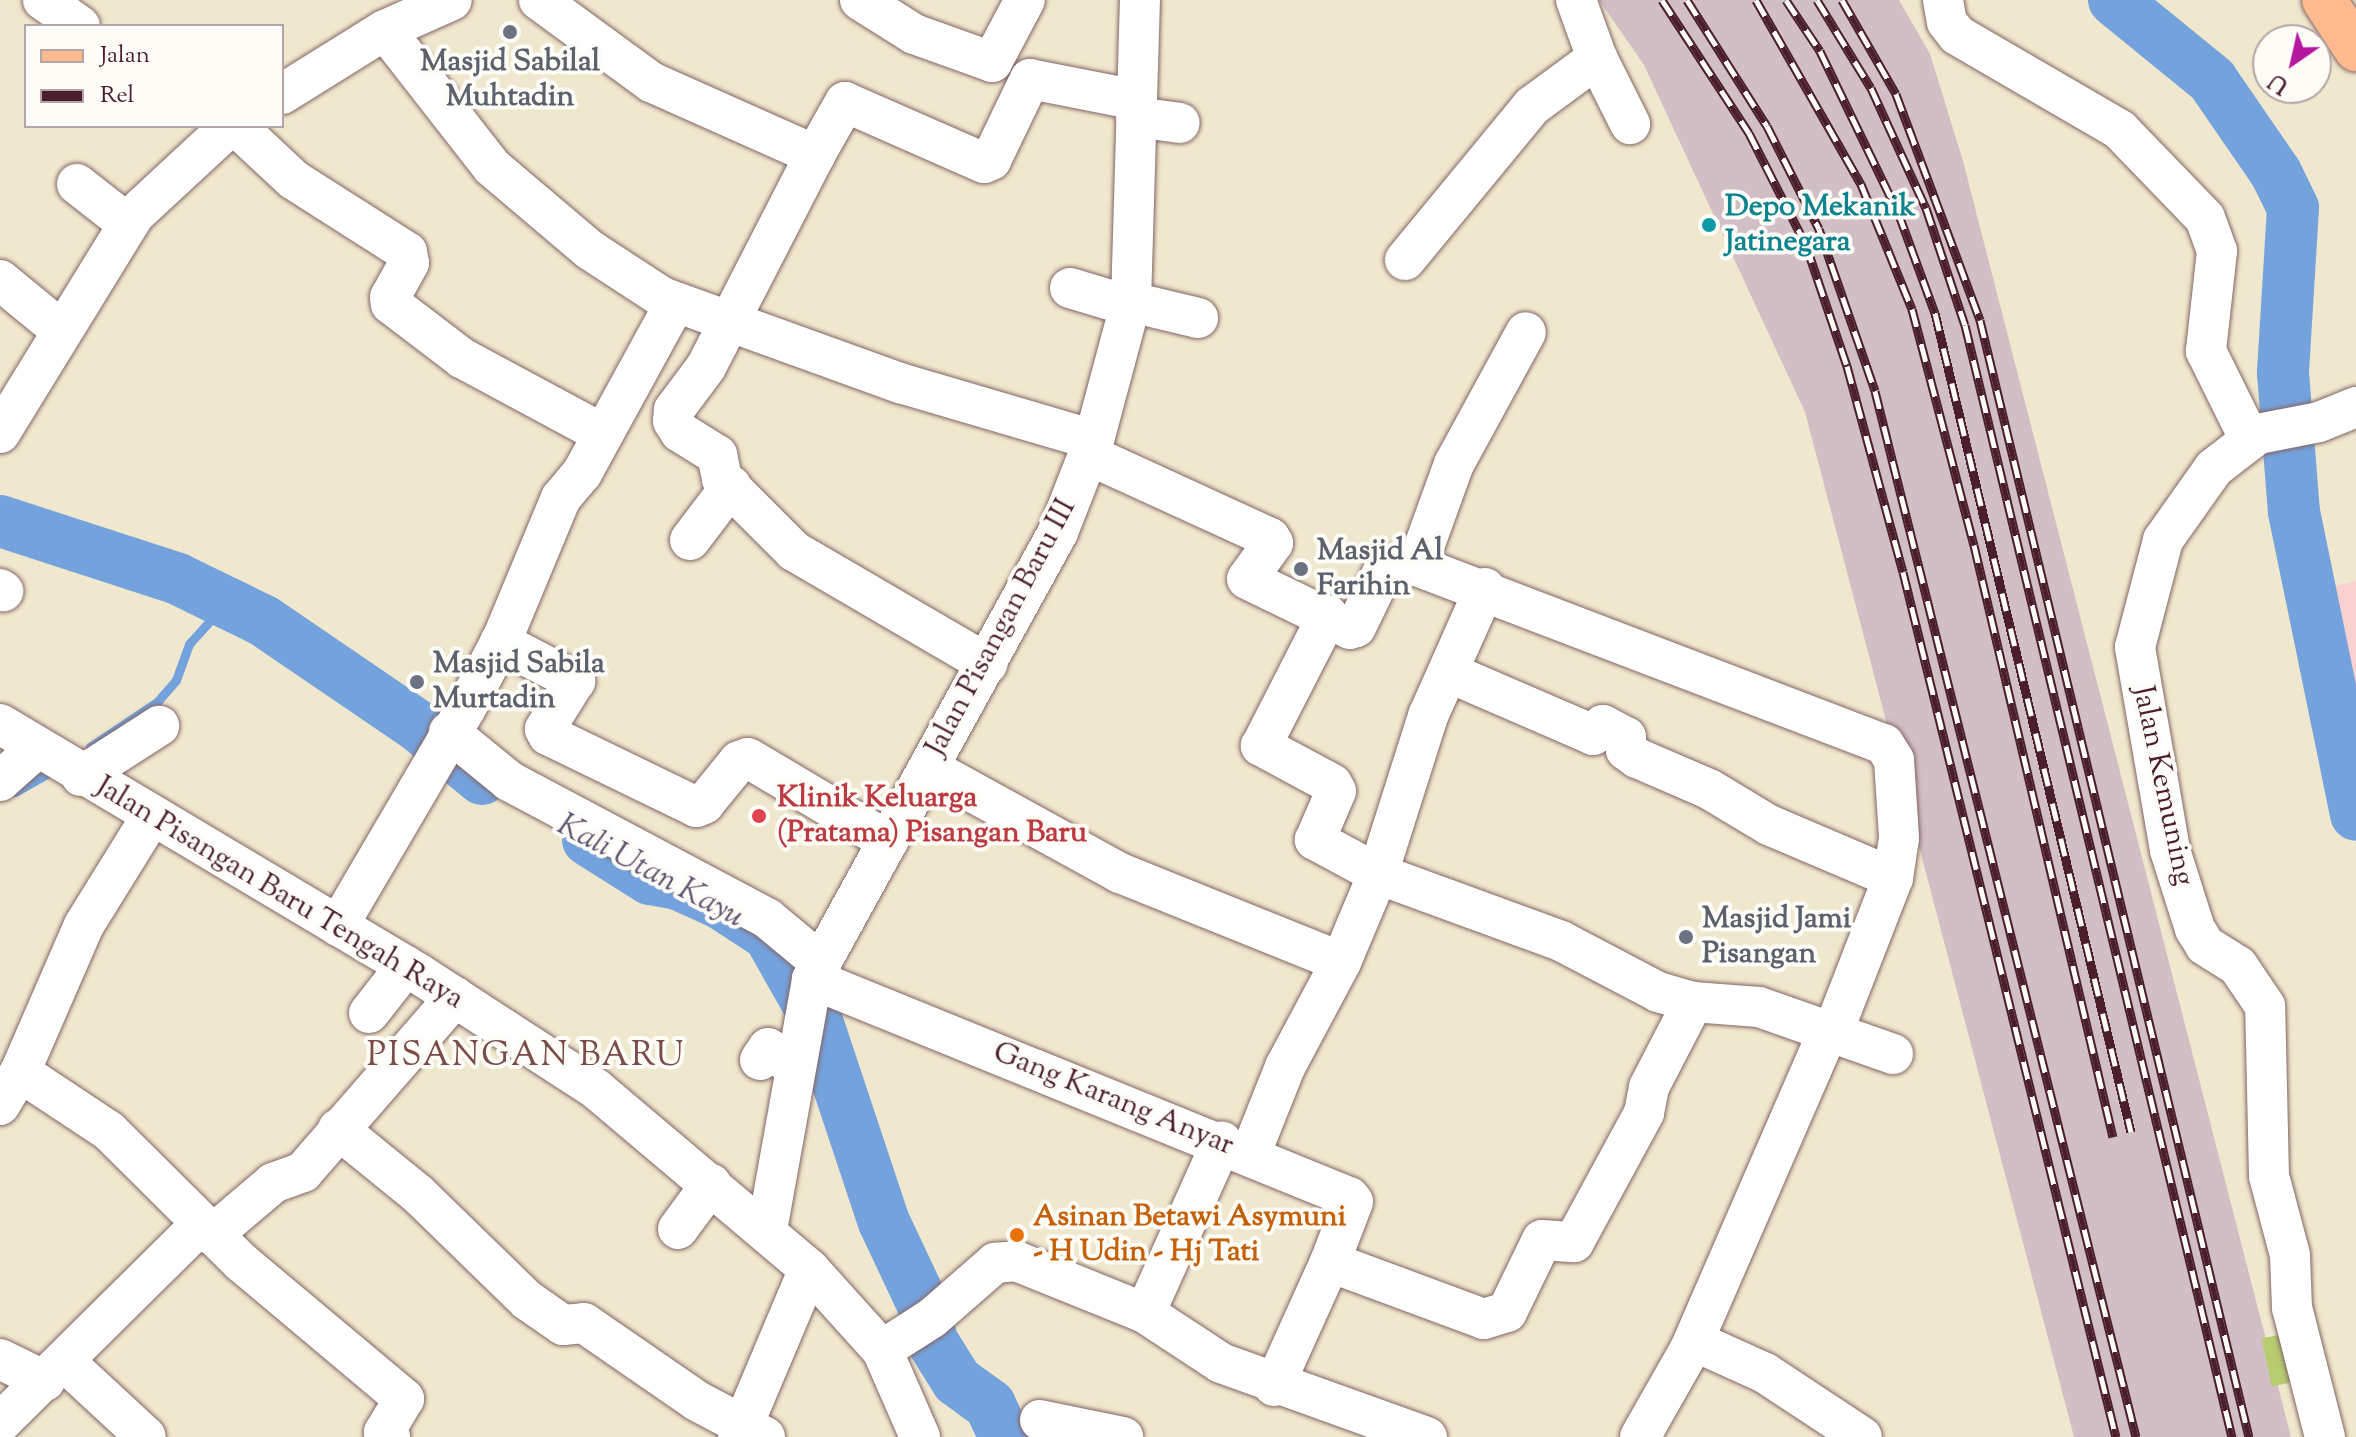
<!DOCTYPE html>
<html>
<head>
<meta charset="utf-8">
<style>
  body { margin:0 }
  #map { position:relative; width:2356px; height:1437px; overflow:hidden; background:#f0e8ce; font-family:"Sorts Mill Goudy",serif }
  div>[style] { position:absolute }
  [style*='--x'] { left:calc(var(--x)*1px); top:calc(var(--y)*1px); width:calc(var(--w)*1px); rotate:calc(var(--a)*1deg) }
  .built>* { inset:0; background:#f7d0cf }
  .industrial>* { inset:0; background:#d2bec5 }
  .green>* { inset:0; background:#b7cb6f; transform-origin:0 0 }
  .stream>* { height:9px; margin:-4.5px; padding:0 4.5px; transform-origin:4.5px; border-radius:4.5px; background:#74a2dd }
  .river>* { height:52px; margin:-26px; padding:0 26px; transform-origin:26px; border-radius:26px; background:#74a2dd }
  .roads { filter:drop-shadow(0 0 2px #846564) drop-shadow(0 0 2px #846564) }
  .minor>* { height:40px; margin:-20px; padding:0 20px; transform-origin:20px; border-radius:20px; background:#fff }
  .major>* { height:44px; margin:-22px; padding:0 22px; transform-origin:22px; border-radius:22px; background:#fcba8e }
  .rail>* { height:9px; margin-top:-4.5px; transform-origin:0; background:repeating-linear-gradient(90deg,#fdfcf7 0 18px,#4a1f2b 0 36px); box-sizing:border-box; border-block:2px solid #4a1f2b }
  .dots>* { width:22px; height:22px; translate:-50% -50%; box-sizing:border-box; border:4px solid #fdfcf7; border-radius:50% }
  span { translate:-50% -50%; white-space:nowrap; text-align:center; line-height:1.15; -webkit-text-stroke:8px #fdfcf7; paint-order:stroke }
  .worship-label { font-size:30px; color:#5b616d; font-weight:700 }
  .left { translate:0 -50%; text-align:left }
  .culture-label { font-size:30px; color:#0d838f; font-weight:700 }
  .street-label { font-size:30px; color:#4a1f2b }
  .health-label { font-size:30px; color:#be3a42; font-weight:700 }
  .food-label { font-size:30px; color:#c56008; font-weight:700 }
  .water-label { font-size:32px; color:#5b5372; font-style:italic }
  .quarter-label { font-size:34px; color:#794c4a; letter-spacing:2px }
  .legend { position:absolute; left:24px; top:24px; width:260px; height:104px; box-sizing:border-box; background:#fdfcf7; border:2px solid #b5a4a5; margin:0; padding:10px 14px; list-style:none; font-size:24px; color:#4a1f2b }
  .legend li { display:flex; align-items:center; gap:16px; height:40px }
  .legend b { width:40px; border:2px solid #b5a4a5 }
  .north { position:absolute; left:2252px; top:24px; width:80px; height:80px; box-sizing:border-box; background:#fdfcf7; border:2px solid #b5a4a5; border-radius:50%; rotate:214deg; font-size:22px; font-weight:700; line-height:32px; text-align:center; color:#4a1f2b }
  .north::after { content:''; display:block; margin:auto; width:28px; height:36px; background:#b5179e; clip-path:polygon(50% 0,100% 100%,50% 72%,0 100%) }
</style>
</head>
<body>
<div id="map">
  <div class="built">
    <div style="clip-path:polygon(2356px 581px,2356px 790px,2316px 591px)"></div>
  </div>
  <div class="industrial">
    <div style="clip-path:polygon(1599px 0,1899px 0,1930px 54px,1963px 161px,2291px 1437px,2074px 1437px,1805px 412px,1644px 65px)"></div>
  </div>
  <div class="green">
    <div style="left:2288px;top:1333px;width:49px;height:27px;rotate:78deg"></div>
  </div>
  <div class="stream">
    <div style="--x:90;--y:747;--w:81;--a:-33.9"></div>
    <div style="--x:157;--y:702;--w:29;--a:-49"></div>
    <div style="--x:176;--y:680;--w:38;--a:-70"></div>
    <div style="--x:189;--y:644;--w:57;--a:-47.9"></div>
    <div style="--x:15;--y:792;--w:45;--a:-29.4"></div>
  </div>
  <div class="river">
    <div style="--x:2114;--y:0;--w:127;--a:39.2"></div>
    <div style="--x:2212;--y:80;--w:113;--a:55.5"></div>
    <div style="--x:2276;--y:173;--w:39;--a:64"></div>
    <div style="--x:2293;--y:208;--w:165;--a:93.5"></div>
    <div style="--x:2283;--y:373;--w:139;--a:85.5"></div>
    <div style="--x:2294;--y:512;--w:309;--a:78.4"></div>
    <div style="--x:0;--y:521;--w:187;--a:18"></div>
    <div style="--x:178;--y:579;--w:96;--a:26"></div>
    <div style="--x:264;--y:621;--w:186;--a:34.3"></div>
    <div style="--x:418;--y:726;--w:83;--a:39.6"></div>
    <div style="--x:588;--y:840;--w:73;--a:32.2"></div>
    <div style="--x:650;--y:879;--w:28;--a:10"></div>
    <div style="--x:678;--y:884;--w:46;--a:24.3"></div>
    <div style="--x:720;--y:903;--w:59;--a:33.1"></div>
    <div style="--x:769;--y:935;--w:95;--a:60.5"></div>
    <div style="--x:816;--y:1018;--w:215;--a:71.6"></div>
    <div style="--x:884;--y:1222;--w:92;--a:64.8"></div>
    <div style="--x:923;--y:1305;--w:37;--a:76"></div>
    <div style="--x:932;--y:1341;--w:47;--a:58"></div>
    <div style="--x:957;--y:1381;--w:41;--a:36"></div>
    <div style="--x:990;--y:1405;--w:35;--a:65"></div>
  </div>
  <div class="roads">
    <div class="minor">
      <div style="--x:43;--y:0;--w:45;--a:35.1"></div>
      <div style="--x:539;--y:0;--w:139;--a:36.2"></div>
      <div style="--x:651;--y:82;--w:180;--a:24"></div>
      <div style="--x:815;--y:155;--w:238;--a:117.2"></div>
      <div style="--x:706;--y:367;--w:54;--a:126.7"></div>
      <div style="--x:674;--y:410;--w:11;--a:95"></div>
      <div style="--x:673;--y:421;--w:13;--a:58"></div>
      <div style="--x:680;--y:432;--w:44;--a:31.9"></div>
      <div style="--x:717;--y:455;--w:25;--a:78"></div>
      <div style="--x:722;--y:479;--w:102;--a:45"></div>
      <div style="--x:794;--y:551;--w:224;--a:30.3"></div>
      <div style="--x:860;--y:0;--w:64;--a:32.2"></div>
      <div style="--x:914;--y:34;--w:83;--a:19.7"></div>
      <div style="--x:992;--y:62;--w:70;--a:-62"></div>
      <div style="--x:1576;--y:0;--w:62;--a:70.1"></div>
      <div style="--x:1597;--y:58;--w:74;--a:63.4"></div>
      <div style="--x:1943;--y:0;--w:22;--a:80"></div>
      <div style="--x:1947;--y:22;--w:16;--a:52"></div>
      <div style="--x:1957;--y:35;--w:189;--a:30.2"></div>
      <div style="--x:2120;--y:130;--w:122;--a:46"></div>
      <div style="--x:2205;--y:218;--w:35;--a:70"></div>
      <div style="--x:2217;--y:251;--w:101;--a:96.3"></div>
      <div style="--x:2206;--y:351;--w:99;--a:63.7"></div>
      <div style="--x:385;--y:30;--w:174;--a:52"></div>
      <div style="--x:492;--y:167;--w:128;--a:40.3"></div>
      <div style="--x:590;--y:250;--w:86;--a:33.1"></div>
      <div style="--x:662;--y:297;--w:253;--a:19.9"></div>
      <div style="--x:900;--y:383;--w:202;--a:16.4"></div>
      <div style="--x:282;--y:94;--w:121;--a:-31.9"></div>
      <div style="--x:385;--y:30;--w:73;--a:-24.1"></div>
      <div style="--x:1136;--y:117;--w:44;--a:7.8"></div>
      <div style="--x:236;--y:126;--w:79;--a:43"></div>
      <div style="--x:294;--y:180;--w:134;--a:32.5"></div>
      <div style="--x:407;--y:252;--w:11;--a:80"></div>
      <div style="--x:409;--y:263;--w:39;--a:119"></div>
      <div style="--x:390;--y:297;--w:7;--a:82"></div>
      <div style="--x:391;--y:304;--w:89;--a:37.3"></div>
      <div style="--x:462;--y:358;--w:160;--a:28.3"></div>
      <div style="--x:815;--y:155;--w:61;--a:-60.5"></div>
      <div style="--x:845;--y:102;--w:152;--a:23.7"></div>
      <div style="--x:984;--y:163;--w:8;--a:-23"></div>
      <div style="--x:991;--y:160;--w:90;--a:-64.3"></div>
      <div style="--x:1030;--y:79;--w:108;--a:11.2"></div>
      <div style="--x:77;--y:184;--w:65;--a:38.1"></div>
      <div style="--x:1405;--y:260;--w:200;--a:-50.5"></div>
      <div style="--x:1532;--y:106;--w:81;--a:-36.4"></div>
      <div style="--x:0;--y:280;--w:80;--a:39.4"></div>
      <div style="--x:1070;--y:288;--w:63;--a:16.7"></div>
      <div style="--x:1131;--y:302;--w:69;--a:13.4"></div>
      <div style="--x:0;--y:433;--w:256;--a:-58.4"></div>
      <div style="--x:134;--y:215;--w:131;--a:-42.8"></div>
      <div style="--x:1089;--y:455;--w:199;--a:24.6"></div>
      <div style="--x:1270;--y:538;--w:6;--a:59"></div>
      <div style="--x:1273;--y:543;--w:44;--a:125.8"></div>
      <div style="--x:1247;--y:579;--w:114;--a:25.9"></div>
      <div style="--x:1350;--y:629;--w:6;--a:-18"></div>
      <div style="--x:1356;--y:627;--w:69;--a:-64.2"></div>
      <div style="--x:1386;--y:565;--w:31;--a:2"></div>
      <div style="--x:1417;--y:566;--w:500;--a:20.9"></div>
      <div style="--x:1884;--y:744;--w:19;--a:58"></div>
      <div style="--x:1894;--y:760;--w:78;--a:86.3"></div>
      <div style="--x:1899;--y:838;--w:40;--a:98.5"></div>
      <div style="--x:1893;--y:878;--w:165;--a:111.3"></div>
      <div style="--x:690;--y:540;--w:68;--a:-52.8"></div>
      <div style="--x:1417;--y:566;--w:109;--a:-70.1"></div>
      <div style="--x:1454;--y:464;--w:150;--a:-61.4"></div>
      <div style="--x:1485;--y:588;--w:140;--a:114"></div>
      <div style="--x:1428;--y:716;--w:166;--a:107.6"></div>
      <div style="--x:1378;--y:874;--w:195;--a:20.1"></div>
      <div style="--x:1561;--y:941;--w:110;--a:27.7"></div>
      <div style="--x:1658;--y:992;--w:36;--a:16"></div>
      <div style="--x:1693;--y:1002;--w:66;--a:4.3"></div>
      <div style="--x:1759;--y:1007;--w:142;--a:19.3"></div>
      <div style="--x:0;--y:589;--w:4;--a:34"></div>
      <div style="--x:500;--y:642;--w:85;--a:27.5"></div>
      <div style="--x:575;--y:681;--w:57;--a:122"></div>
      <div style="--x:545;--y:729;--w:7;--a:63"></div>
      <div style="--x:548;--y:735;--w:165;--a:25.9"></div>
      <div style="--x:696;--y:807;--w:9;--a:-21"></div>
      <div style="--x:704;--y:804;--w:55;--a:-50.9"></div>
      <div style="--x:739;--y:761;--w:9;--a:-18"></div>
      <div style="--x:748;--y:758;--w:163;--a:30.7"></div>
      <div style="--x:1450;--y:673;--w:156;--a:23.4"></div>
      <div style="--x:1593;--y:735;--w:14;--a:-45"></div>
      <div style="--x:1603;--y:725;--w:26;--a:28"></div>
      <div style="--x:1626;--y:737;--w:13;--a:90"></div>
      <div style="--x:1626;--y:750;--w:14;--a:36"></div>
      <div style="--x:1637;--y:758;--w:78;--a:23.3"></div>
      <div style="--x:1709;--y:789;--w:70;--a:31"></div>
      <div style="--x:1769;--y:825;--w:135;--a:23.1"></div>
      <div style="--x:0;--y:724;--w:488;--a:30.8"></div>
      <div style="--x:419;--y:974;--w:211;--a:33"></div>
      <div style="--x:596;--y:1089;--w:279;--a:40.2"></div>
      <div style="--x:809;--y:1269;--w:109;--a:48"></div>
      <div style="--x:882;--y:1350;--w:95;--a:66.4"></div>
      <div style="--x:449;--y:732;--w:77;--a:39.2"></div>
      <div style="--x:509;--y:781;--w:293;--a:28"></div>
      <div style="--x:768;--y:919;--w:69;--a:39.7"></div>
      <div style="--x:929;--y:768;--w:218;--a:28.8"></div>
      <div style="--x:1120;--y:873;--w:238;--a:21.9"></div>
      <div style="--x:81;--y:776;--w:93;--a:-32.7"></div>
      <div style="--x:0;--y:781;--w:48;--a:-41.6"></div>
      <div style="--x:151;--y:817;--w:127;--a:121.8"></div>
      <div style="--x:84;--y:925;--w:160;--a:113.5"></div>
      <div style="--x:20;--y:1072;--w:107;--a:33.5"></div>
      <div style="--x:109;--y:1131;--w:186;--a:44.8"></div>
      <div style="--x:241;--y:1262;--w:213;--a:40"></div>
      <div style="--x:404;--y:1399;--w:39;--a:121"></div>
      <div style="--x:384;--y:1432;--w:8;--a:40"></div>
      <div style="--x:338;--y:926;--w:253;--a:-59.6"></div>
      <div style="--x:466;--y:708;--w:80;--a:-62.5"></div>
      <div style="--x:503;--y:637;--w:151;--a:-67.4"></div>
      <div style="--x:561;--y:498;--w:33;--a:-50"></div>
      <div style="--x:582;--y:473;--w:194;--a:-61.3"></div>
      <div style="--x:812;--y:979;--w:580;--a:22.1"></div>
      <div style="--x:1349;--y:1197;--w:6;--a:51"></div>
      <div style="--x:1353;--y:1202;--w:64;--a:111"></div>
      <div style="--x:369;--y:1013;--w:60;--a:-51.8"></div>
      <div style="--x:760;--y:1060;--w:14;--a:-56"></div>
      <div style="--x:768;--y:1048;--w:32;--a:36"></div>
      <div style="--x:0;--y:1105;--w:39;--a:-59"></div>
      <div style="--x:338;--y:1129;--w:103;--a:39.1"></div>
      <div style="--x:418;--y:1194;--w:152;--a:44.2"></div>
      <div style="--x:527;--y:1300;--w:44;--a:34.8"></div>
      <div style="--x:563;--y:1325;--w:21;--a:-5"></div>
      <div style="--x:584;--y:1323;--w:137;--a:34.6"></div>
      <div style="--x:697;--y:1401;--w:77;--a:27.9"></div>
      <div style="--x:1250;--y:1155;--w:95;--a:-68.3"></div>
      <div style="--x:1285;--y:1067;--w:119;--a:-61.9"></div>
      <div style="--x:1341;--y:962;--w:95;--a:-67.2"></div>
      <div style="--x:1378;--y:874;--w:72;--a:-151.6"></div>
      <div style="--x:1315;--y:840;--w:53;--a:-66.8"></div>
      <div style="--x:1336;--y:791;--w:8;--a:-120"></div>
      <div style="--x:1332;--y:784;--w:81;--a:-151.8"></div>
      <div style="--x:1261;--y:746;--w:147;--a:-62.9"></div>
      <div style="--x:678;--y:1229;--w:56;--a:-53.7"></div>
      <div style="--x:767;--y:1230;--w:255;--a:-79.8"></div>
      <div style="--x:812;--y:979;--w:510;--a:-61.17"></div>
      <div style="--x:1058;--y:532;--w:99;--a:-68.6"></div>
      <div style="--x:1094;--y:440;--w:143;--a:-75"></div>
      <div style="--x:1131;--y:302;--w:302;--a:-88.3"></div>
      <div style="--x:212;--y:1235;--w:80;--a:-40.4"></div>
      <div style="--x:273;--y:1183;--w:32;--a:-20"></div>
      <div style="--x:303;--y:1172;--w:232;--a:-49"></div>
      <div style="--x:1145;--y:1313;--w:188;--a:-65.8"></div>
      <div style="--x:1694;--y:1341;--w:78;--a:24.3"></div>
      <div style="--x:1765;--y:1373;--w:116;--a:33.4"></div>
      <div style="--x:882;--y:1350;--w:59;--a:-32.6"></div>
      <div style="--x:932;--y:1318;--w:84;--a:-41.1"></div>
      <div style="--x:995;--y:1263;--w:21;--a:-5"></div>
      <div style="--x:1016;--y:1261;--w:139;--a:22"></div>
      <div style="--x:1145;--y:1313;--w:91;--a:33.3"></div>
      <div style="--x:1221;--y:1363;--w:219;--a:19.8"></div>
      <div style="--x:0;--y:1359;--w:50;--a:26.1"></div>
      <div style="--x:65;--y:1362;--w:110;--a:42.8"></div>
      <div style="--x:1274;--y:1386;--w:136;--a:-65.7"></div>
      <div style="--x:1330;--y:1262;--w:164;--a:20.3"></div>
      <div style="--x:1484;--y:1319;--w:24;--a:-17"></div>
      <div style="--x:1507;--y:1312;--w:80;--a:-64.1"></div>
      <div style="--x:1542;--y:1240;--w:32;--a:4"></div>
      <div style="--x:1574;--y:1242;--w:147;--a:-61.5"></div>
      <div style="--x:1644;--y:1113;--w:26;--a:-79"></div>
      <div style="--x:1649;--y:1087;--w:96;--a:-62.6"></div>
      <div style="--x:1040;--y:1420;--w:85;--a:11.6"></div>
      <div style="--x:0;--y:1423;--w:283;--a:-44.7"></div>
      <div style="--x:738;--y:1437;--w:182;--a:-67.1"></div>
      <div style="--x:1640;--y:1437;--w:101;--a:-60.4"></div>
      <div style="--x:1690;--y:1349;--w:348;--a:-66.5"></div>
      <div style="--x:2325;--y:1437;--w:133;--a:-104.3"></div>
      <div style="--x:2292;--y:1308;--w:53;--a:-92.2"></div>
      <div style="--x:2290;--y:1255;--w:82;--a:-104.9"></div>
      <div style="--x:2269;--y:1176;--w:170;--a:-91.3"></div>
      <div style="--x:2265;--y:1006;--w:48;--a:-124"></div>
      <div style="--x:2238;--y:966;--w:39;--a:-148"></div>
      <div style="--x:2205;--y:945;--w:19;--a:-122"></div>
      <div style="--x:2195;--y:929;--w:83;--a:-107.6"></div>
      <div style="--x:2170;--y:850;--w:206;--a:-99.8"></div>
      <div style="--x:2135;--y:647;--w:111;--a:-75.3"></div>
      <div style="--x:2163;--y:540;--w:88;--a:-54.7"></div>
      <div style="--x:2214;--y:468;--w:56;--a:-37.7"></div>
      <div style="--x:2258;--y:434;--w:62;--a:-11.1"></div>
      <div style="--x:2319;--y:422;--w:40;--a:-22"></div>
    </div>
    <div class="major">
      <div style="--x:2324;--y:0;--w:59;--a:56.9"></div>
    </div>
  </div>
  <div class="rail">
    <div style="--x:1662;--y:0;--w:159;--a:56.8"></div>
    <div style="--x:1749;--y:133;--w:126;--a:63"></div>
    <div style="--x:1806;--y:245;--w:128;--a:71.3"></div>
    <div style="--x:1847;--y:366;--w:213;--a:74.8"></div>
    <div style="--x:1903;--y:572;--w:891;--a:76.17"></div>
    <div style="--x:1687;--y:0;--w:149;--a:57.6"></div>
    <div style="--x:1767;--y:126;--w:115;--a:63.2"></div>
    <div style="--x:1819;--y:229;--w:171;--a:70.9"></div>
    <div style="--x:1875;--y:391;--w:1078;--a:75.99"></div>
    <div style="--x:1756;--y:0;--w:212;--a:60.3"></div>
    <div style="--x:1861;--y:184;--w:135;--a:67.8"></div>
    <div style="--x:1912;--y:309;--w:244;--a:75.3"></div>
    <div style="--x:1974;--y:545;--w:608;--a:76.79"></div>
    <div style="--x:1786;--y:0;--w:61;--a:56.3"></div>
    <div style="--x:1820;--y:51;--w:179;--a:64.2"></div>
    <div style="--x:1898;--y:212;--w:108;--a:69.9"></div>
    <div style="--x:1935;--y:313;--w:842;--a:76.54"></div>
    <div style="--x:1817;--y:0;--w:103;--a:58.5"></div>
    <div style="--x:1871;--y:88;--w:132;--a:65.4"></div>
    <div style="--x:1926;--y:208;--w:123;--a:71.6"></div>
    <div style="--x:1965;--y:325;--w:1144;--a:76.5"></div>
    <div style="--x:1842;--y:0;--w:108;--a:60.1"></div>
    <div style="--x:1896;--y:94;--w:241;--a:69.6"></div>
    <div style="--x:1980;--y:320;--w:1149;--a:76.46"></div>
  </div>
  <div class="dots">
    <div style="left:510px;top:32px;background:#6b7280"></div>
    <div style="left:1709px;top:225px;background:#0f9aa8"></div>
    <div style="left:1301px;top:569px;background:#6b7280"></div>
    <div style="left:417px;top:682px;background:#6b7280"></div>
    <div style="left:759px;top:816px;background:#e0444e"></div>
    <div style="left:1686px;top:937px;background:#6b7280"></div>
    <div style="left:1017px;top:1235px;background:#e8710a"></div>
  </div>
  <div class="worship-label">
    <span style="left:510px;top:80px">Masjid Sabilal<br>Muhtadin</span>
    <span class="left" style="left:1317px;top:569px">Masjid Al<br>Farihin</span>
    <span class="left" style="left:433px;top:682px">Masjid Sabila<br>Murtadin</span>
    <span class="left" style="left:1702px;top:937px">Masjid Jami<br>Pisangan</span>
  </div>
  <div class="culture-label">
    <span class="left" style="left:1725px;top:225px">Depo Mekanik<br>Jatinegara</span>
  </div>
  <div class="street-label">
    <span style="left:1002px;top:628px;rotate:-62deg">Jalan Pisangan Baru III</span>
    <span style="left:2162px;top:786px;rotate:78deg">Jalan Kemuning</span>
    <span style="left:279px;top:894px;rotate:31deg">Jalan Pisangan Baru Tengah Raya</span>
    <span style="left:1113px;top:1100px;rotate:22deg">Gang Karang Anyar</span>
  </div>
  <div class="health-label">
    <span class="left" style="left:777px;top:816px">Klinik Keluarga<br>(Pratama) Pisangan Baru</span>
  </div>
  <div class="food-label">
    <span class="left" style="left:1033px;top:1235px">Asinan Betawi Asymuni<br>- H Udin - Hj Tati</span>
  </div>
  <div class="water-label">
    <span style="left:650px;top:872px;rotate:28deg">Kali Utan Kayu</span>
  </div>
  <div class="quarter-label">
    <span style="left:526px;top:1057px">PISANGAN BARU</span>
  </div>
  <ul class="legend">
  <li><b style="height:10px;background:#fcba8e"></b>Jalan</li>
  <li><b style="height:10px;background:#4a1f2b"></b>Rel</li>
  </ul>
  <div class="north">U</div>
</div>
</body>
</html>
